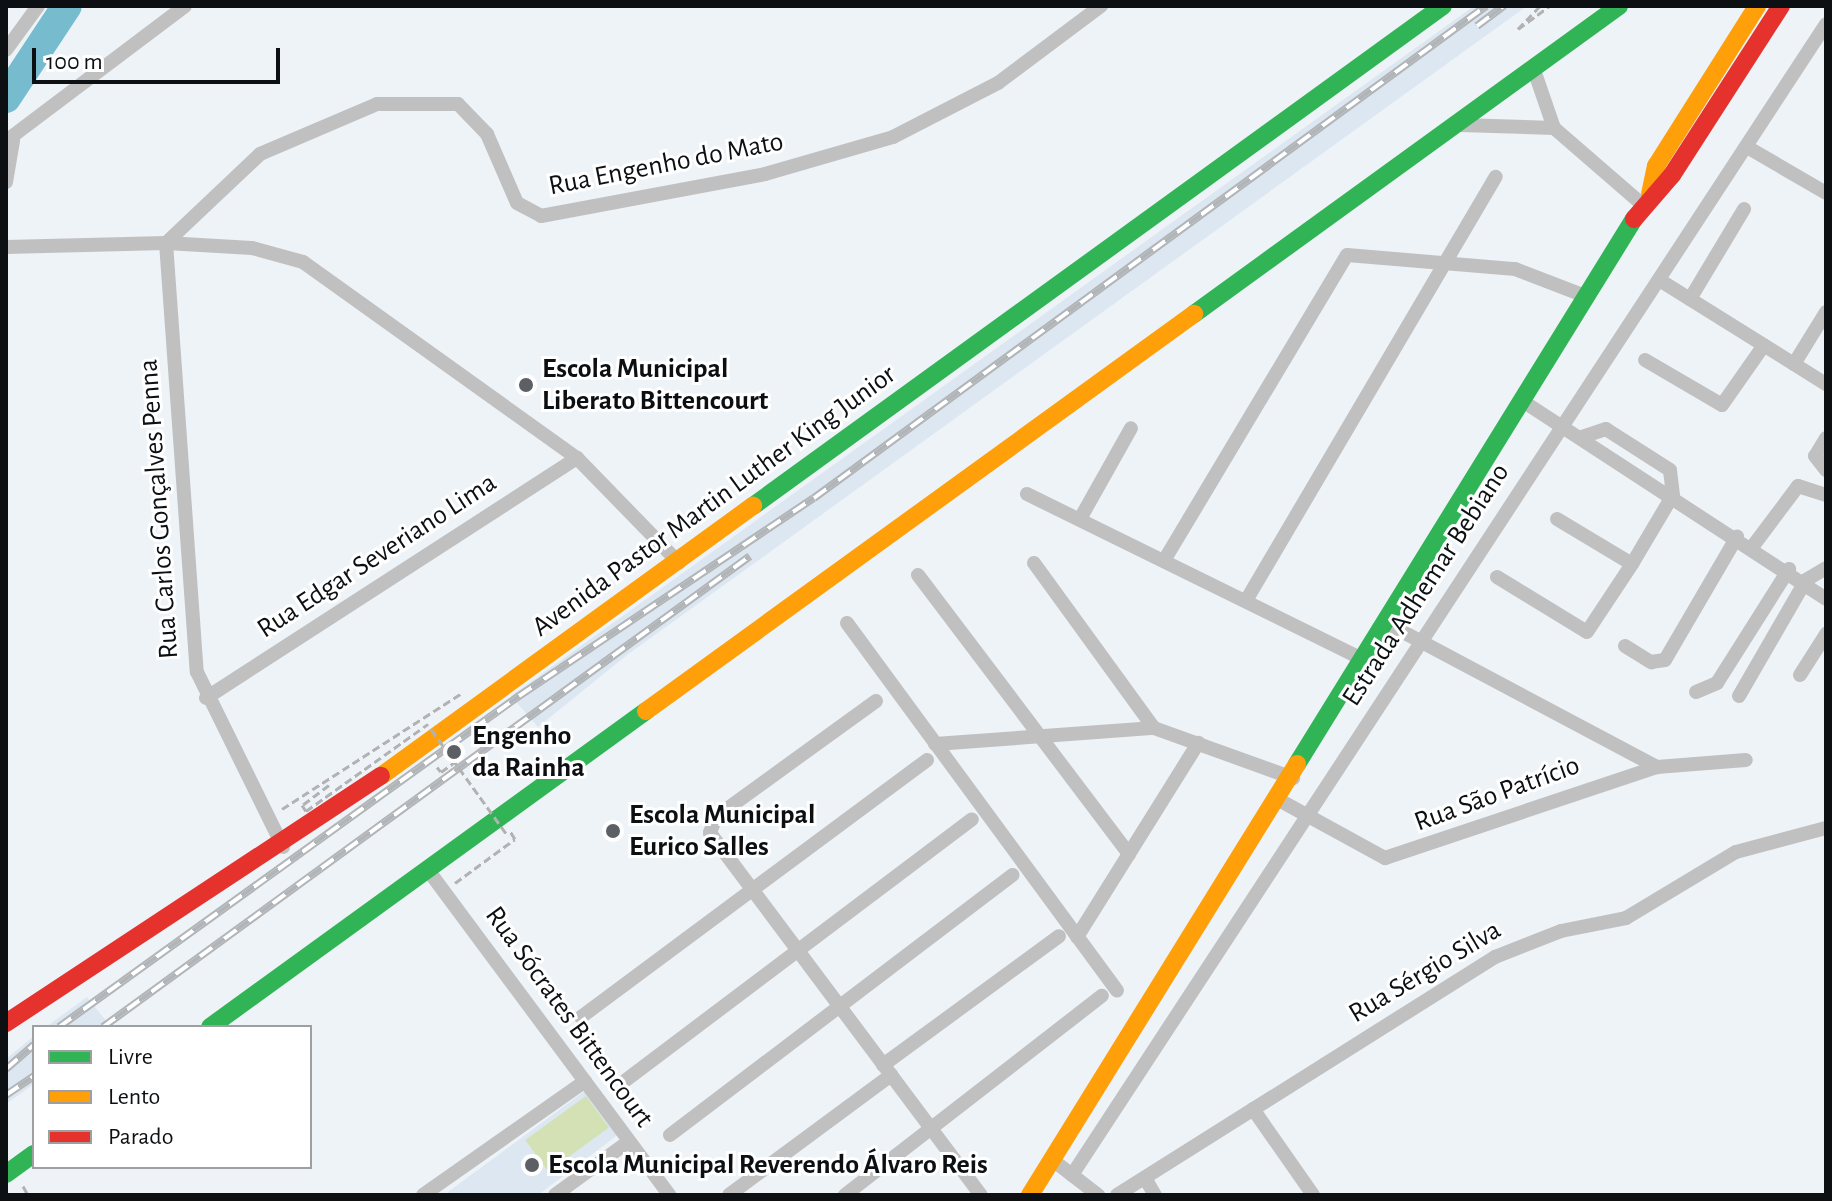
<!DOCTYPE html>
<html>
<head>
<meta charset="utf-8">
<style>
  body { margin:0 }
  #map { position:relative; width:1832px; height:1201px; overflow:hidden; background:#eef3f8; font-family:"Alegreya Sans",sans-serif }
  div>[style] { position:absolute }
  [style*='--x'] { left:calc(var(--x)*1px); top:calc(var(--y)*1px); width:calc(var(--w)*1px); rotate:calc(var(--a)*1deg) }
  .built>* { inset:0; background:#dce7f1 }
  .green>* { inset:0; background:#d3e1b5; transform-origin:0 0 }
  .river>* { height:30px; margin:-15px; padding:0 15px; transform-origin:15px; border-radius:15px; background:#76bcce }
  .path>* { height:3px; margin-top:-1.5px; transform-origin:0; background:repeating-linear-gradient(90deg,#b2b2b3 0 8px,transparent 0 12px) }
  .street>* { height:14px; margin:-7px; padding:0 7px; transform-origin:7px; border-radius:7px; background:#c1c0c0 }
  .fast>* { height:18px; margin:-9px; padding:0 9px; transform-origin:9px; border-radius:9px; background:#30b455 }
  .slow>* { height:18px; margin:-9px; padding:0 9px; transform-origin:9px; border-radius:9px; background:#ff9f0a }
  .jam>* { height:18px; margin:-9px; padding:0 9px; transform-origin:9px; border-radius:9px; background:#e5322d }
  .rail>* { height:8px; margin-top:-4px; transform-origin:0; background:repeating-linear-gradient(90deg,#fff 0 15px,#b2b5b7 0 30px); box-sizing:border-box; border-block:2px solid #b2b5b7 }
  .path-bridge>* { height:3px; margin-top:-1.5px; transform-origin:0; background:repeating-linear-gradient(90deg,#b2b2b3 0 8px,transparent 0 12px) }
  .dots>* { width:22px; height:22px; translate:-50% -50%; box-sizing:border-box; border:4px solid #fff; border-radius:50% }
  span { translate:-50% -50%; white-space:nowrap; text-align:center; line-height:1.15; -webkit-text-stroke:6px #fff; paint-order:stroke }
  .street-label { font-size:28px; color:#0d1013 }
  .poi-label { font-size:28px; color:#0d1013; font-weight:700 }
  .left { translate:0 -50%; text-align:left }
  .frame { position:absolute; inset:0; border:8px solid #0d1013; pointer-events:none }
  .legend { position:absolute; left:32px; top:1025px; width:280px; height:144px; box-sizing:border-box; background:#fff; border:2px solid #9e9fa1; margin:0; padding:10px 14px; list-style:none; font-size:24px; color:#0d1013 }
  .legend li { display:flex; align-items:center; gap:16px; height:40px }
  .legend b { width:40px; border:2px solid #9e9fa1 }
  .scale { position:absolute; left:32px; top:48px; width:248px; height:36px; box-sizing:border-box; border:4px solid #0d1013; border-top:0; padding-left:10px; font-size:24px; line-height:28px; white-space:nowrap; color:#0d1013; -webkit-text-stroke:6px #fff; paint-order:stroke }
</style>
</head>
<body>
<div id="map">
  <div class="built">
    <div style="clip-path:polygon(1474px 6px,1527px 6px,627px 655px,538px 727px,511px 696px)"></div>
    <div style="clip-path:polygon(87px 997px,111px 1027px,46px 1027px)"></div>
    <div style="clip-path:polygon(34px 1036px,34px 1084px,6px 1104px,6px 1059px)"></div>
    <div style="clip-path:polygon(586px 1090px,619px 1134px,538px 1195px,444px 1195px)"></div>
  </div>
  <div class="green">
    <div style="left:586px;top:1096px;width:39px;height:75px;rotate:54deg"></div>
  </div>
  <div class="river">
    <div style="--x:6;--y:98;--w:110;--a:-56.5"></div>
  </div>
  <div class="path">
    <div style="--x:1540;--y:6;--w:32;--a:134"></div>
    <div style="--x:1518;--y:29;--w:39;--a:-36"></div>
    <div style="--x:437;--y:767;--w:6;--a:51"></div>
    <div style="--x:441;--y:772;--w:17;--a:-36"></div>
    <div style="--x:282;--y:809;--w:214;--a:-32.8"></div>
    <div style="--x:455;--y:883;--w:74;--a:-36.3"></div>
    <div style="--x:515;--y:839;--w:9;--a:-122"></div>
    <div style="--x:23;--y:1186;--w:10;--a:61"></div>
  </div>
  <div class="street">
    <div style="--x:6;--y:50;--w:54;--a:-54"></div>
    <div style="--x:1534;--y:70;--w:61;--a:71"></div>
    <div style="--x:1554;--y:128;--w:118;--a:40.9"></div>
    <div style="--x:1460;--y:125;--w:94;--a:1.8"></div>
    <div style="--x:6;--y:141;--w:224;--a:-37"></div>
    <div style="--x:1747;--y:147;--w:91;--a:30.2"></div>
    <div style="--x:6;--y:182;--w:42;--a:-80.3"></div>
    <div style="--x:166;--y:243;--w:129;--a:-43.4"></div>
    <div style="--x:260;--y:154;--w:127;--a:-23.1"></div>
    <div style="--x:377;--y:104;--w:81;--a:0"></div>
    <div style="--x:458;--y:104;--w:42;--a:46"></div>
    <div style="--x:487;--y:134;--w:75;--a:66.5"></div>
    <div style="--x:517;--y:203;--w:27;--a:28"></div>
    <div style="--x:541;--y:216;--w:228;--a:-10.6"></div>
    <div style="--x:765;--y:174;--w:133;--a:-16.1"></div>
    <div style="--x:893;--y:137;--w:118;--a:-27.2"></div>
    <div style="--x:998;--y:83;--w:129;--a:-36.8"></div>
    <div style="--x:166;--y:243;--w:430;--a:85.9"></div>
    <div style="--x:197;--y:672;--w:195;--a:63.8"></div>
    <div style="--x:6;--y:247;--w:160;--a:-1.4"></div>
    <div style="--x:166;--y:243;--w:86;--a:3.3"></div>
    <div style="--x:252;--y:248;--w:53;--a:15.4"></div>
    <div style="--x:303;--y:262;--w:337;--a:35.6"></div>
    <div style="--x:577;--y:458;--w:146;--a:45.8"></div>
    <div style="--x:1661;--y:281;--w:195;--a:32"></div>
    <div style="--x:1690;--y:299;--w:105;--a:-59"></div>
    <div style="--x:1645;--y:360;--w:89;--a:30.3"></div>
    <div style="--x:1722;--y:405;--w:73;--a:-55"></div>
    <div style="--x:1794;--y:364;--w:61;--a:-58.4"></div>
    <div style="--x:1524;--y:402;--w:361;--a:33.1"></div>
    <div style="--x:1826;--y:438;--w:21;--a:121"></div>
    <div style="--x:1815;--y:456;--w:18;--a:52"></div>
    <div style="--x:1027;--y:494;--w:377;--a:26.2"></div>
    <div style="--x:1080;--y:519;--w:104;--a:-60.7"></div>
    <div style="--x:1557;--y:519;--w:87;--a:31"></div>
    <div style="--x:1753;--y:546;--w:75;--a:-53.1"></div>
    <div style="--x:1798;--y:486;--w:29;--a:18"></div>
    <div style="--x:1165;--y:559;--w:354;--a:-59.1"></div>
    <div style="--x:1347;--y:255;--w:169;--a:4.8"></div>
    <div style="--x:1515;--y:269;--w:78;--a:21"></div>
    <div style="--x:1034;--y:563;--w:204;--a:54"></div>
    <div style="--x:918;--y:575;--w:350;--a:52.9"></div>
    <div style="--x:1497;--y:577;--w:105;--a:31.4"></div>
    <div style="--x:1587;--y:632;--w:82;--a:-56.5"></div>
    <div style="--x:1632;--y:564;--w:80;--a:-59.3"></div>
    <div style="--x:1673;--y:495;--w:25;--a:-97"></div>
    <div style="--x:1670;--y:470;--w:76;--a:-147.4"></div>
    <div style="--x:1606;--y:429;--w:26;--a:162"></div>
    <div style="--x:1247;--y:599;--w:490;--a:-59.5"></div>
    <div style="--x:847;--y:623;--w:456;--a:53.7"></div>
    <div style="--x:1388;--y:624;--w:305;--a:28"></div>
    <div style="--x:1625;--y:646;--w:31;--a:32"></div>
    <div style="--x:1651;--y:662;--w:14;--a:-8"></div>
    <div style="--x:1665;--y:660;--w:143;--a:-59.7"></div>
    <div style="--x:1800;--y:675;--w:49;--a:-57.6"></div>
    <div style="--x:1696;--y:692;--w:23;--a:-23"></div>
    <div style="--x:1717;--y:683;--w:135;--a:-57.7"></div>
    <div style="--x:1739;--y:696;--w:134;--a:-60"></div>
    <div style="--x:1806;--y:580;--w:23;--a:-31"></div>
    <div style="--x:206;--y:698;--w:442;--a:-32.9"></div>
    <div style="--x:876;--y:701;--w:198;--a:144.1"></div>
    <div style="--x:716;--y:817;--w:17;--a:111"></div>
    <div style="--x:710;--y:833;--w:452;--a:53.2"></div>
    <div style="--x:935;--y:744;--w:220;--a:-4.2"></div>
    <div style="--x:1154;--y:728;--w:148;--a:19.8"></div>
    <div style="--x:1279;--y:800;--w:121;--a:28.7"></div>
    <div style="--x:1385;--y:858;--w:287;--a:-18.5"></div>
    <div style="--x:1657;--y:767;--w:89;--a:-4.5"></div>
    <div style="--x:428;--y:870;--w:405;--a:53.4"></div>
    <div style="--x:1077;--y:937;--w:229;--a:-58"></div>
    <div style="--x:581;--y:1017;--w:431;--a:-36.6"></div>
    <div style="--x:883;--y:1065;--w:218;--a:-36.2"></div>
    <div style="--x:626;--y:1080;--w:433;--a:-37"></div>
    <div style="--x:1253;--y:1109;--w:105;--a:55.1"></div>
    <div style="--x:670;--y:1135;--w:430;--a:-37.2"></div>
    <div style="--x:1054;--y:1161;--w:56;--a:37.7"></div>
    <div style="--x:1072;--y:1175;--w:1376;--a:-56.77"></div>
    <div style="--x:1145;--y:1178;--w:20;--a:60"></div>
    <div style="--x:423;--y:1195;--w:198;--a:-35.1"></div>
    <div style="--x:555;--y:1195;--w:90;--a:-36"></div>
    <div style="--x:729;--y:1195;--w:202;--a:-36.5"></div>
    <div style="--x:845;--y:1195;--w:325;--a:-37.8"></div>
    <div style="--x:1117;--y:1195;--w:447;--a:-32.2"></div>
    <div style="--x:1495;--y:957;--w:71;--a:-21.5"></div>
    <div style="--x:1561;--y:931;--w:66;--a:-11.3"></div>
    <div style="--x:1626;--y:918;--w:128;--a:-31"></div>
    <div style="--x:1736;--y:852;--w:93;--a:-14.9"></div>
  </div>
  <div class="fast">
    <div style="--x:1194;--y:314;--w:525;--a:-35.93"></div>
    <div style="--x:753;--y:506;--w:852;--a:-35.93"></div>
    <div style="--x:1297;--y:764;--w:641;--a:-58.27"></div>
    <div style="--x:210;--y:1027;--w:538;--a:-35.93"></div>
    <div style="--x:6;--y:1174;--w:34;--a:-36"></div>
  </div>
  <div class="slow">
    <div style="--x:1650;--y:194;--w:29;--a:-78"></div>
    <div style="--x:1656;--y:166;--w:189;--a:-57.7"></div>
    <div style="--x:646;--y:711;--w:677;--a:-35.92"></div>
    <div style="--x:381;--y:776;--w:460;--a:-36"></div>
    <div style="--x:1030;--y:1195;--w:507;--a:-58.22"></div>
  </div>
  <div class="jam">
    <div style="--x:1634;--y:219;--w:58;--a:-49.2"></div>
    <div style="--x:1672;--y:175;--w:201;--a:-57.2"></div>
    <div style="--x:6;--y:1023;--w:449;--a:-33.4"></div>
  </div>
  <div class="rail">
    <div style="--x:1477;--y:26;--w:34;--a:-37"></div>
    <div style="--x:59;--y:1027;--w:567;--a:-35.74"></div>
    <div style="--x:519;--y:696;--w:355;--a:-33.9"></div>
    <div style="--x:814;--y:498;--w:833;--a:-36.21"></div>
    <div style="--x:103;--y:1027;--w:800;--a:-36.05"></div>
    <div style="--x:6;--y:1069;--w:37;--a:-41"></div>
    <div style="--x:6;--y:1095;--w:34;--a:-34"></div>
  </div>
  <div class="path-bridge">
    <div style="--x:431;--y:729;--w:132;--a:54.3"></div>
    <div style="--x:329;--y:785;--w:34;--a:143"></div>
    <div style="--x:302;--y:805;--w:7;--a:56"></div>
    <div style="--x:306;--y:811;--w:150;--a:-35.5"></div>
  </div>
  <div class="dots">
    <div style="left:526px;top:385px;background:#5c5f63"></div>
    <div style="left:454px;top:752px;background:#5c5f63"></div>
    <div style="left:613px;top:831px;background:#5c5f63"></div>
    <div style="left:532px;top:1165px;background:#5c5f63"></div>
  </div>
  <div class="street-label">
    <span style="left:666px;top:164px;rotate:-11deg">Rua Engenho do Mato</span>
    <span style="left:714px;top:501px;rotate:-36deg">Avenida Pastor Martin Luther King Junior</span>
    <span style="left:159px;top:509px;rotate:-94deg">Rua Carlos Gonçalves Penna</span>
    <span style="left:377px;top:556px;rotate:-33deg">Rua Edgar Severiano Lima</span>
    <span style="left:1426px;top:585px;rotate:-57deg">Estrada Adhemar Bebiano</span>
    <span style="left:1497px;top:794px;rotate:-20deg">Rua São Patrício</span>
    <span style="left:1425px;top:972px;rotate:-31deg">Rua Sérgio Silva</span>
    <span style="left:569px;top:1017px;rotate:54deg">Rua Sócrates Bittencourt</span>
  </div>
  <div class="poi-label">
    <span class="left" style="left:542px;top:385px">Escola Municipal<br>Liberato Bittencourt</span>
    <span class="left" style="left:472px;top:752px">Engenho<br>da Rainha</span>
    <span class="left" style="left:629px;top:831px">Escola Municipal<br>Eurico Salles</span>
    <span class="left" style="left:548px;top:1165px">Escola Municipal Reverendo Álvaro Reis</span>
  </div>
  <div class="frame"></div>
  <ul class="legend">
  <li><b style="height:10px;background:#30b455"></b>Livre</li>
  <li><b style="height:10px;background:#ff9f0a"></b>Lento</li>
  <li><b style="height:10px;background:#e5322d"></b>Parado</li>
  </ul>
  <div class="scale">100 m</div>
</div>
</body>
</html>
